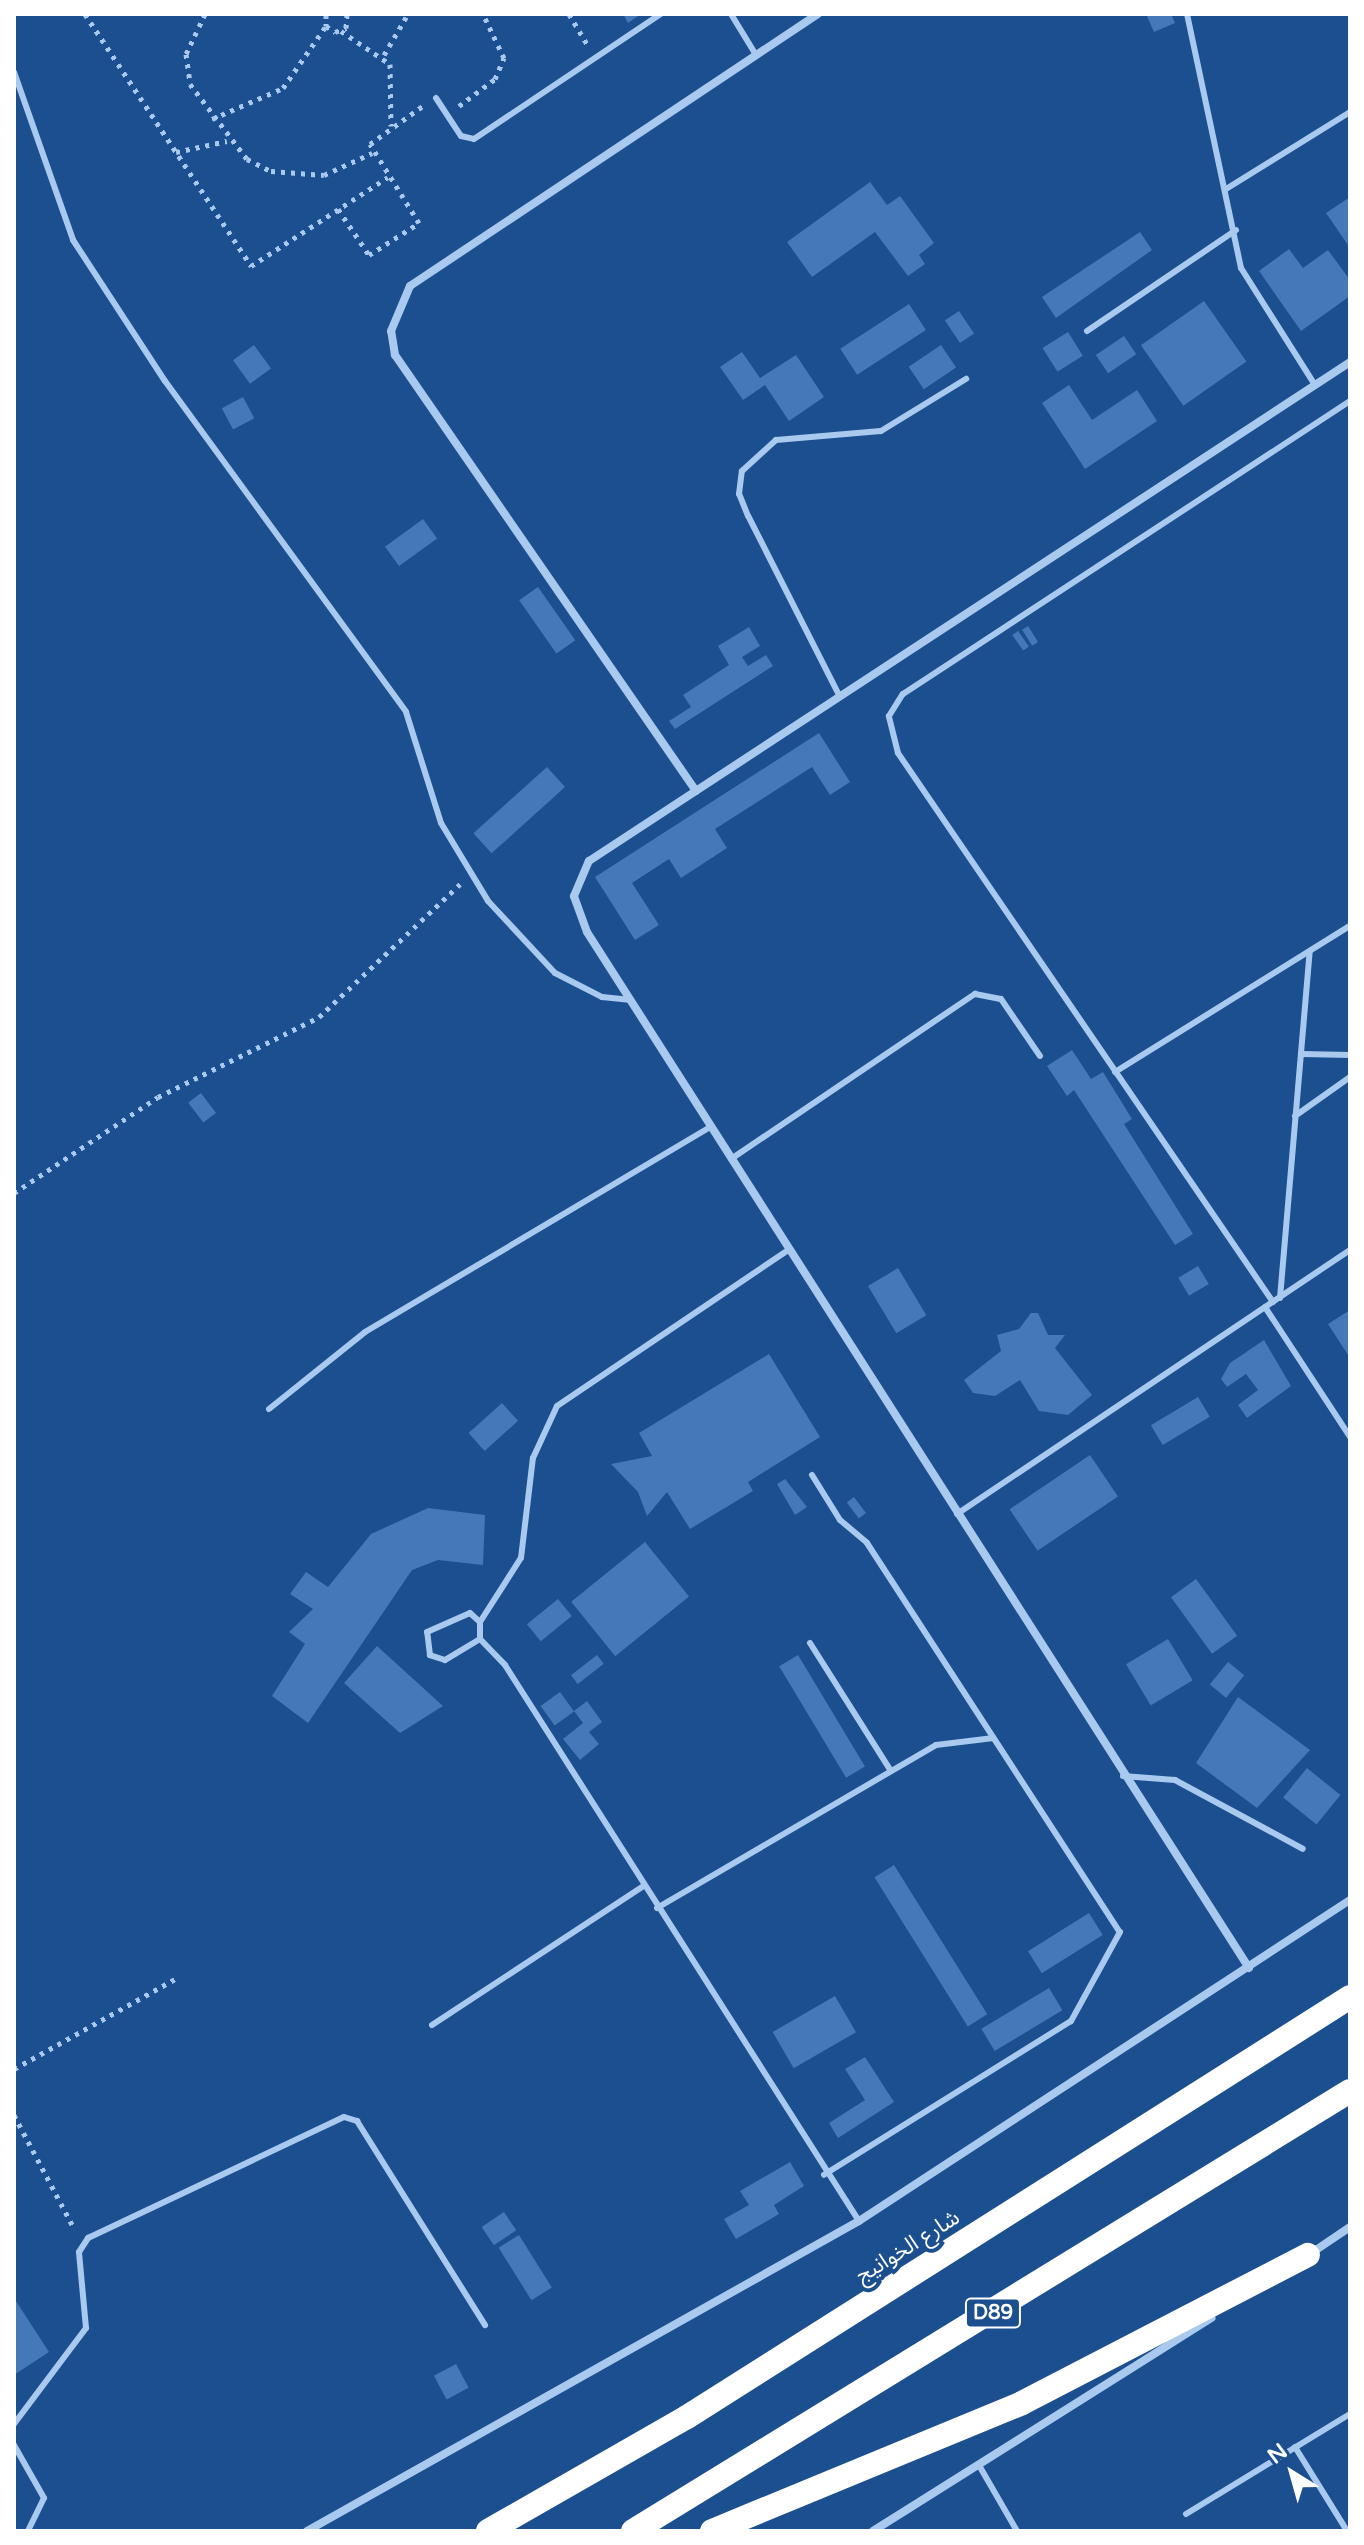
<!DOCTYPE html>
<html>
<head>
<meta charset="utf-8">
<style>
  body { margin:0 }
  #map { position:relative; width:1364px; height:2545px; overflow:hidden; background:#1b4f8f; font-family:"Varela Round","Noto Sans Arabic",sans-serif }
  div>[style] { position:absolute }
  [style*='--x'] { left:calc(var(--x)*1px); top:calc(var(--y)*1px); width:calc(var(--w)*1px); rotate:calc(var(--a)*1deg) }
  .building>* { inset:0; background:#4478b7; transform-origin:0 0 }
  .path>* { height:5px; margin-top:-2.5px; transform-origin:0; background:repeating-linear-gradient(90deg,#a9c9ee 0 4px,transparent 0 10px) }
  .lane>* { height:6px; margin:-3px; padding:0 3px; transform-origin:3px; border-radius:3px; background:#a9c9ee }
  .street>* { height:8px; margin:-4px; padding:0 4px; transform-origin:4px; border-radius:4px; background:#a9c9ee }
  .highway>* { height:24px; margin:-12px; padding:0 12px; transform-origin:12px; border-radius:12px; background:#fff }
  span { translate:-50% -50%; white-space:nowrap; text-align:center; line-height:1.15; -webkit-text-stroke:8px #1b4f8f; paint-order:stroke }
  .shield-label span { padding:2px 6px; background:#1b4f8f; border:2px solid; border-radius:6px; -webkit-text-stroke-width:0 }
  .shield-label { font-size:20px; color:#fff; font-weight:700 }
  .street-label { font-size:22px; color:#fff }
  .frame { position:absolute; inset:0; border:16px solid #fff; pointer-events:none }
  .north { position:absolute; left:1252px; top:2433px; width:80px; height:80px; -webkit-text-stroke:6px #1b4f8f; paint-order:stroke; rotate:323deg; font-size:22px; font-weight:700; line-height:32px; text-align:center; color:#fff }
  .north::after { content:''; display:block; margin:auto; width:28px; height:36px; background:#fff; clip-path:polygon(50% 0,100% 100%,50% 72%,0 100%) }
</style>
</head>
<body>
<div id="map">
  <div class="building">
    <div style="clip-path:polygon(623px 14px,641px 14px,628px 23px)"></div>
    <div style="clip-path:polygon(1146px 14px,1171px 14px,1175px 23px,1154px 32px)"></div>
    <div style="clip-path:polygon(870px 182px,887px 205px,900px 196px,934px 243px,919px 255px,925px 264px,908px 276px,875px 232px,812px 277px,787px 242px)"></div>
    <div style="clip-path:polygon(1350px 197px,1350px 248px,1326px 213px)"></div>
    <div style="clip-path:polygon(1140px 232px,1152px 250px,1056px 318px,1042px 297px)"></div>
    <div style="clip-path:polygon(1289px 249px,1303px 268px,1328px 250px,1350px 280px,1350px 296px,1301px 331px,1259px 271px)"></div>
    <div style="left:1204px;top:301px;width:74px;height:77px;rotate:55deg"></div>
    <div style="left:909px;top:304px;width:31px;height:82px;rotate:57deg"></div>
    <div style="left:959px;top:311px;width:27px;height:17px;rotate:56deg"></div>
    <div style="left:1068px;top:332px;width:28px;height:30px;rotate:58deg"></div>
    <div style="left:1124px;top:336px;width:22px;height:34px;rotate:56deg"></div>
    <div style="left:254px;top:345px;width:29px;height:26px;rotate:54deg"></div>
    <div style="left:941px;top:345px;width:27px;height:39px;rotate:56deg"></div>
    <div style="clip-path:polygon(742px 352px,760px 378px,796px 355px,824px 397px,789px 421px,765px 385px,743px 400px,720px 367px)"></div>
    <div style="clip-path:polygon(1069px 385px,1092px 420px,1137px 390px,1157px 421px,1085px 469px,1042px 403px)"></div>
    <div style="left:243px;top:397px;width:24px;height:24px;rotate:62deg"></div>
    <div style="left:423px;top:519px;width:24px;height:47px;rotate:54deg"></div>
    <div style="left:538px;top:587px;width:65px;height:23px;rotate:55deg"></div>
    <div style="left:1028px;top:626px;width:19px;height:7px;rotate:58deg"></div>
    <div style="clip-path:polygon(749px 627px,760px 646px,742px 657px,748px 666px,766px 655px,773px 666px,675px 729px,669px 721px,691px 707px,683px 695px,729px 665px,718px 646px)"></div>
    <div style="left:1018px;top:631px;width:19px;height:7px;rotate:55deg"></div>
    <div style="clip-path:polygon(819px 733px,850px 782px,830px 795px,812px 767px,715px 829px,727px 848px,681px 878px,669px 859px,632px 883px,659px 925px,635px 940px,595px 877px)"></div>
    <div style="left:547px;top:767px;width:27px;height:99px;rotate:48deg"></div>
    <div style="clip-path:polygon(1072px 1050px,1091px 1079px,1103px 1072px,1132px 1119px,1124px 1124px,1193px 1234px,1175px 1245px,1074px 1090px,1067px 1096px,1047px 1066px)"></div>
    <div style="left:201px;top:1093px;width:25px;height:16px;rotate:53deg"></div>
    <div style="left:1198px;top:1266px;width:21px;height:23px;rotate:59deg"></div>
    <div style="left:898px;top:1268px;width:55px;height:35px;rotate:59deg"></div>
    <div style="clip-path:polygon(1350px 1310px,1350px 1358px,1328px 1324px)"></div>
    <div style="clip-path:polygon(1031px 1313px,1038px 1313px,1048px 1335px,1065px 1335px,1055px 1348px,1092px 1395px,1068px 1415px,1039px 1411px,1020px 1380px,995px 1396px,973px 1393px,964px 1380px,1001px 1351px,997px 1335px,1019px 1329px)"></div>
    <div style="clip-path:polygon(1264px 1340px,1291px 1386px,1247px 1418px,1238px 1405px,1258px 1390px,1246px 1374px,1227px 1387px,1221px 1379px,1230px 1363px)"></div>
    <div style="clip-path:polygon(769px 1354px,820px 1437px,748px 1482px,753px 1491px,690px 1529px,667px 1492px,647px 1516px,638px 1492px,611px 1464px,652px 1456px,639px 1433px)"></div>
    <div style="left:1198px;top:1397px;width:23px;height:55px;rotate:59deg"></div>
    <div style="left:502px;top:1403px;width:24px;height:45px;rotate:48deg"></div>
    <div style="left:1090px;top:1455px;width:50px;height:97px;rotate:56deg"></div>
    <div style="clip-path:polygon(785px 1479px,807px 1507px,795px 1515px,777px 1484px)"></div>
    <div style="left:854px;top:1497px;width:20px;height:9px;rotate:53deg"></div>
    <div style="clip-path:polygon(428px 1508px,485px 1515px,483px 1565px,438px 1560px,412px 1570px,308px 1723px,272px 1696px,305px 1644px,289px 1632px,313px 1609px,290px 1594px,306px 1572px,328px 1587px,371px 1534px)"></div>
    <div style="left:645px;top:1542px;width:70px;height:95px;rotate:51deg"></div>
    <div style="left:1196px;top:1579px;width:70px;height:31px;rotate:54deg"></div>
    <div style="left:558px;top:1599px;width:22px;height:40px;rotate:51deg"></div>
    <div style="left:1168px;top:1639px;width:48px;height:49px;rotate:59deg"></div>
    <div style="clip-path:polygon(377px 1646px,443px 1706px,400px 1733px,344px 1683px)"></div>
    <div style="left:597px;top:1655px;width:11px;height:33px;rotate:52deg"></div>
    <div style="left:798px;top:1655px;width:130px;height:22px;rotate:59deg"></div>
    <div style="left:1228px;top:1662px;width:21px;height:29px;rotate:39deg"></div>
    <div style="left:560px;top:1692px;width:24px;height:24px;rotate:54deg"></div>
    <div style="clip-path:polygon(1238px 1697px,1310px 1750px,1257px 1808px,1196px 1763px)"></div>
    <div style="clip-path:polygon(587px 1701px,602px 1722px,589px 1732px,599px 1744px,580px 1760px,563px 1739px,583px 1723px,574px 1711px)"></div>
    <div style="left:1307px;top:1768px;width:43px;height:38px;rotate:39deg"></div>
    <div style="left:894px;top:1865px;width:176px;height:23px;rotate:58deg"></div>
    <div style="left:1089px;top:1913px;width:26px;height:72px;rotate:58deg"></div>
    <div style="left:1049px;top:1988px;width:26px;height:79px;rotate:59deg"></div>
    <div style="left:835px;top:1996px;width:42px;height:72px;rotate:60deg"></div>
    <div style="clip-path:polygon(865px 2057px,894px 2102px,838px 2138px,829px 2123px,865px 2100px,845px 2069px)"></div>
    <div style="clip-path:polygon(790px 2162px,804px 2186px,774px 2205px,779px 2214px,736px 2239px,724px 2219px,749px 2205px,740px 2191px)"></div>
    <div style="left:504px;top:2212px;width:22px;height:27px;rotate:56deg"></div>
    <div style="left:519px;top:2235px;width:62px;height:24px;rotate:58deg"></div>
    <div style="clip-path:polygon(14px 2298px,49px 2352px,14px 2375px)"></div>
    <div style="left:456px;top:2364px;width:27px;height:25px;rotate:62deg"></div>
  </div>
  <div class="path">
    <div style="--x:85;--y:14;--w:302;--a:56.6"></div>
    <div style="--x:251;--y:266;--w:163;--a:-33"></div>
    <div style="--x:205;--y:14;--w:44;--a:115.4"></div>
    <div style="--x:186;--y:54;--w:30;--a:82"></div>
    <div style="--x:190;--y:84;--w:94;--a:52.8"></div>
    <div style="--x:247;--y:159;--w:27;--a:27"></div>
    <div style="--x:271;--y:171;--w:53;--a:4.3"></div>
    <div style="--x:324;--y:175;--w:53;--a:-24.6"></div>
    <div style="--x:326;--y:14;--w:12;--a:90"></div>
    <div style="--x:326;--y:26;--w:11;--a:34"></div>
    <div style="--x:335;--y:32;--w:12;--a:-20"></div>
    <div style="--x:346;--y:28;--w:14;--a:-86"></div>
    <div style="--x:569;--y:14;--w:39;--a:59"></div>
    <div style="--x:341;--y:31;--w:59;--a:34"></div>
    <div style="--x:390;--y:64;--w:62;--a:89.1"></div>
    <div style="--x:384;--y:55;--w:48;--a:-59.7"></div>
    <div style="--x:459;--y:106;--w:45;--a:-36.9"></div>
    <div style="--x:495;--y:79;--w:23;--a:-67"></div>
    <div style="--x:504;--y:58;--w:49;--a:-115.5"></div>
    <div style="--x:212;--y:119;--w:77;--a:-23.6"></div>
    <div style="--x:283;--y:88;--w:75;--a:-55.3"></div>
    <div style="--x:176;--y:152;--w:52;--a:-12.2"></div>
    <div style="--x:338;--y:209;--w:55;--a:56"></div>
    <div style="--x:369;--y:255;--w:59;--a:-32.6"></div>
    <div style="--x:419;--y:223;--w:93;--a:-121.8"></div>
    <div style="--x:370;--y:144;--w:67;--a:-35.8"></div>
    <div style="--x:14;--y:1193;--w:173;--a:-33.7"></div>
    <div style="--x:158;--y:1097;--w:180;--a:-26.4"></div>
    <div style="--x:319;--y:1017;--w:194;--a:-43.3"></div>
    <div style="--x:14;--y:2069;--w:184;--a:-29.2"></div>
    <div style="--x:14;--y:2115;--w:130;--a:62.1"></div>
  </div>
  <div class="lane">
    <div style="--x:731;--y:14;--w:48;--a:58.6"></div>
    <div style="--x:1187;--y:14;--w:260;--a:78"></div>
    <div style="--x:1241;--y:268;--w:138;--a:57.7"></div>
    <div style="--x:14;--y:72;--w:178;--a:70.6"></div>
    <div style="--x:73;--y:240;--w:168;--a:56.9"></div>
    <div style="--x:165;--y:381;--w:409;--a:53.9"></div>
    <div style="--x:406;--y:712;--w:116;--a:72.5"></div>
    <div style="--x:441;--y:823;--w:91;--a:58.9"></div>
    <div style="--x:488;--y:901;--w:98;--a:47.1"></div>
    <div style="--x:555;--y:973;--w:53;--a:27.1"></div>
    <div style="--x:602;--y:997;--w:27;--a:6"></div>
    <div style="--x:436;--y:98;--w:45;--a:56.7"></div>
    <div style="--x:461;--y:136;--w:13;--a:13"></div>
    <div style="--x:474;--y:139;--w:225;--a:-33.8"></div>
    <div style="--x:1226;--y:189;--w:146;--a:-31.8"></div>
    <div style="--x:1087;--y:331;--w:180;--a:-34.1"></div>
    <div style="--x:840;--y:697;--w:203;--a:-116.9"></div>
    <div style="--x:748;--y:516;--w:24;--a:-112"></div>
    <div style="--x:739;--y:494;--w:23;--a:-83"></div>
    <div style="--x:742;--y:471;--w:46;--a:-42.4"></div>
    <div style="--x:776;--y:440;--w:105;--a:-4.9"></div>
    <div style="--x:881;--y:431;--w:100;--a:-31.5"></div>
    <div style="--x:1301;--y:1054;--w:49;--a:1.2"></div>
    <div style="--x:1115;--y:1072;--w:277;--a:-31.9"></div>
    <div style="--x:1295;--y:1116;--w:67;--a:-35.3"></div>
    <div style="--x:731;--y:1159;--w:295;--a:-34.1"></div>
    <div style="--x:975;--y:994;--w:26;--a:11"></div>
    <div style="--x:1001;--y:999;--w:69;--a:55.6"></div>
    <div style="--x:1280;--y:1298;--w:348;--a:-85.1"></div>
    <div style="--x:1273;--y:1302;--w:665;--a:-124.34"></div>
    <div style="--x:898;--y:753;--w:38;--a:-104"></div>
    <div style="--x:889;--y:716;--w:26;--a:-58"></div>
    <div style="--x:903;--y:694;--w:534;--a:-33.24"></div>
    <div style="--x:1265;--y:1307;--w:155;--a:56.8"></div>
    <div style="--x:269;--y:1409;--w:123;--a:-38.7"></div>
    <div style="--x:365;--y:1332;--w:401;--a:-30.7"></div>
    <div style="--x:812;--y:1475;--w:53;--a:58.1"></div>
    <div style="--x:840;--y:1520;--w:35;--a:40"></div>
    <div style="--x:867;--y:1543;--w:464;--a:57"></div>
    <div style="--x:1120;--y:1932;--w:102;--a:118.8"></div>
    <div style="--x:1071;--y:2021;--w:291;--a:148.1"></div>
    <div style="--x:957;--y:1514;--w:473;--a:-33.9"></div>
    <div style="--x:470;--y:1613;--w:13;--a:42"></div>
    <div style="--x:480;--y:1622;--w:17;--a:90"></div>
    <div style="--x:480;--y:1639;--w:41;--a:149"></div>
    <div style="--x:445;--y:1660;--w:16;--a:-162"></div>
    <div style="--x:430;--y:1655;--w:23;--a:-97"></div>
    <div style="--x:427;--y:1632;--w:47;--a:-23.8"></div>
    <div style="--x:480;--y:1622;--w:76;--a:-57.4"></div>
    <div style="--x:521;--y:1558;--w:101;--a:-83.2"></div>
    <div style="--x:533;--y:1458;--w:57;--a:-65.2"></div>
    <div style="--x:557;--y:1406;--w:279;--a:-34"></div>
    <div style="--x:480;--y:1639;--w:36;--a:46"></div>
    <div style="--x:505;--y:1665;--w:659;--a:57.52"></div>
    <div style="--x:810;--y:1643;--w:151;--a:57.7"></div>
    <div style="--x:1123;--y:1776;--w:52;--a:4.4"></div>
    <div style="--x:1175;--y:1780;--w:145;--a:28.3"></div>
    <div style="--x:657;--y:1908;--w:323;--a:-30.3"></div>
    <div style="--x:936;--y:1745;--w:58;--a:-6.9"></div>
    <div style="--x:432;--y:2025;--w:254;--a:-33.3"></div>
    <div style="--x:14;--y:2424;--w:120;--a:-53.1"></div>
    <div style="--x:86;--y:2328;--w:76;--a:-95.3"></div>
    <div style="--x:79;--y:2252;--w:17;--a:-57"></div>
    <div style="--x:88;--y:2238;--w:283;--a:-25.3"></div>
    <div style="--x:344;--y:2117;--w:14;--a:17"></div>
    <div style="--x:357;--y:2121;--w:241;--a:57.9"></div>
    <div style="--x:14;--y:2445;--w:61;--a:60.5"></div>
    <div style="--x:44;--y:2498;--w:37;--a:116"></div>
    <div style="--x:1295;--y:2447;--w:99;--a:58.2"></div>
    <div style="--x:980;--y:2467;--w:74;--a:60"></div>
    <div style="--x:1186;--y:2514;--w:192;--a:-31.4"></div>
  </div>
  <div class="street">
    <div style="--x:696;--y:791;--w:530;--a:-124.62"></div>
    <div style="--x:395;--y:355;--w:24;--a:-99"></div>
    <div style="--x:391;--y:331;--w:49;--a:-67.1"></div>
    <div style="--x:410;--y:286;--w:490;--a:-33.7"></div>
    <div style="--x:1249;--y:1968;--w:1229;--a:-122.58"></div>
    <div style="--x:587;--y:932;--w:38;--a:-110"></div>
    <div style="--x:574;--y:896;--w:38;--a:-67"></div>
    <div style="--x:589;--y:861;--w:910;--a:-33.25"></div>
    <div style="--x:1310;--y:2254;--w:48;--a:-34"></div>
    <div style="--x:307;--y:2531;--w:633;--a:-29.32"></div>
    <div style="--x:859;--y:2221;--w:587;--a:-33.18"></div>
    <div style="--x:873;--y:2531;--w:400;--a:-32.2"></div>
  </div>
  <div class="highway">
    <div style="--x:488;--y:2531;--w:229;--a:-29.8"></div>
    <div style="--x:687;--y:2417;--w:785;--a:-32.35"></div>
    <div style="--x:633;--y:2531;--w:841;--a:-31.54"></div>
    <div style="--x:712;--y:2531;--w:335;--a:-22.4"></div>
    <div style="--x:1022;--y:2403;--w:322;--a:-27.4"></div>
  </div>
  <div class="shield-label">
    <span style="left:993px;top:2313px">D89</span>
  </div>
  <div class="street-label">
    <span style="left:908px;top:2247px;rotate:-32deg">شارع الخوانيج</span>
  </div>
  <div class="frame"></div>
  <div class="north">N</div>
</div>
</body>
</html>
